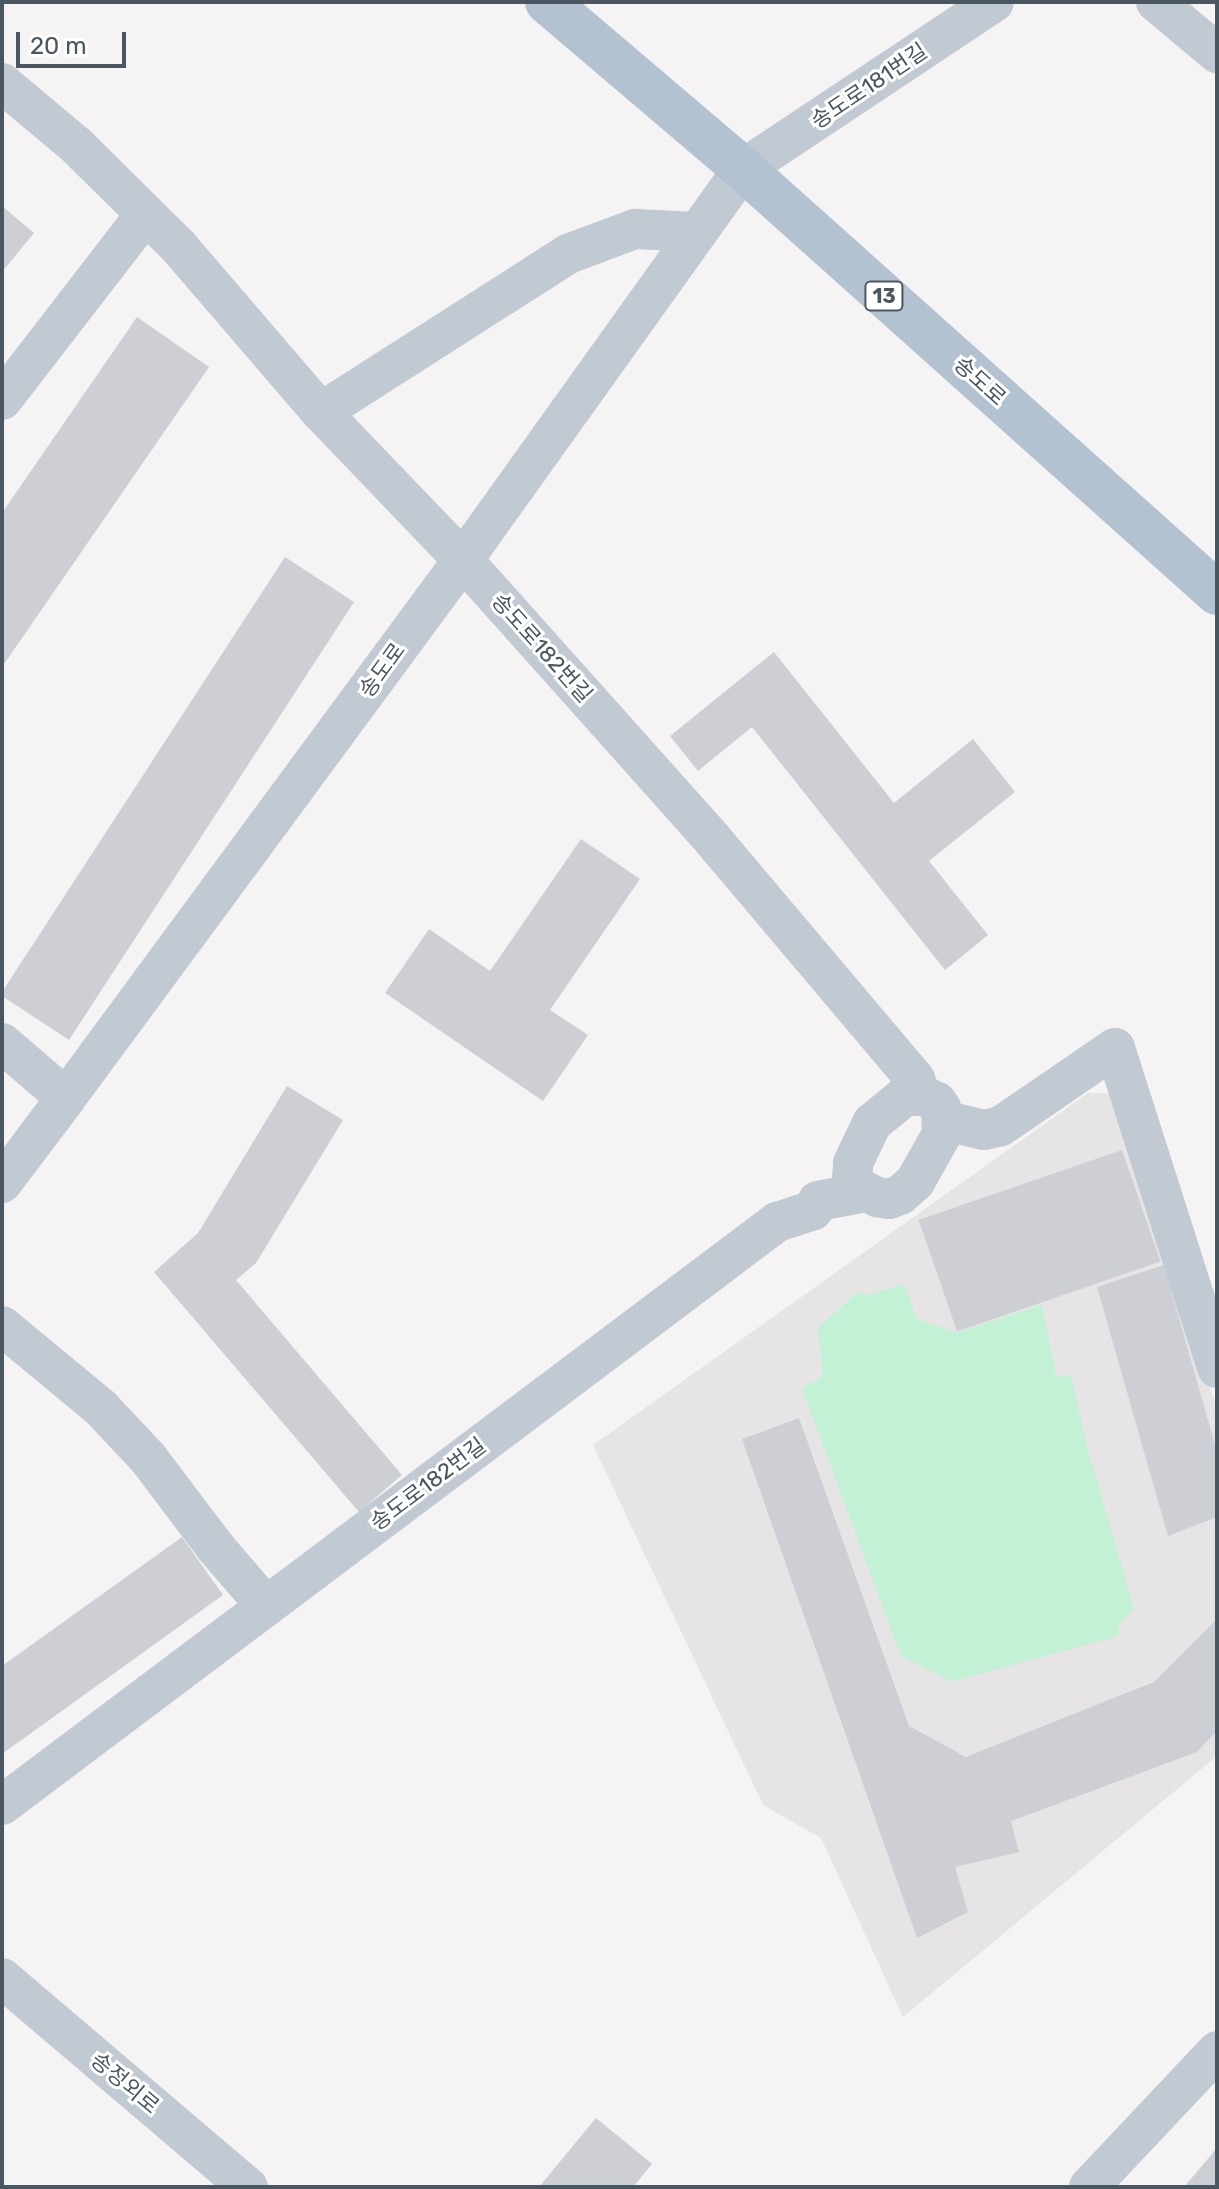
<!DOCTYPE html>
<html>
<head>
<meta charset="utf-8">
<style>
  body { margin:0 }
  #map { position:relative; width:1219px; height:2189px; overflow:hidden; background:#f5f3f3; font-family:Rubik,"Noto Sans KR",sans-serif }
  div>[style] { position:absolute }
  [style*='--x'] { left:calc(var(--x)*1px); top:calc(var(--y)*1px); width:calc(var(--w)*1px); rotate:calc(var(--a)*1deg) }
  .education>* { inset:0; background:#e6e4e5 }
  .green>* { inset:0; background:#c3f1d5 }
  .building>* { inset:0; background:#cdcfd5; transform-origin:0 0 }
  .minor>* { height:40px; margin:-20px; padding:0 20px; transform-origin:20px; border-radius:20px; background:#c1cad2 }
  .major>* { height:44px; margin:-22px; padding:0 22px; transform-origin:22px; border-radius:22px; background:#b3c2d1 }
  span { translate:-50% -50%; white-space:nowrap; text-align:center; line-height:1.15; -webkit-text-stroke:6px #fff; paint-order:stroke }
  .shield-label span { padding:2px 6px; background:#fff; border:2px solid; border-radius:6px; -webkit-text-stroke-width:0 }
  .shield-label { font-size:20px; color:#4a5661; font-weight:700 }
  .street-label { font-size:22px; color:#4a5661 }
  .frame { position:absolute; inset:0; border:4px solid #4a5661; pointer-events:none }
  .scale { position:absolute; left:16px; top:32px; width:110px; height:36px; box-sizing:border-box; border:4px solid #4a5661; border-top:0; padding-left:10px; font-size:24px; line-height:28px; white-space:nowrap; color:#4a5661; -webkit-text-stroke:6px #fff; paint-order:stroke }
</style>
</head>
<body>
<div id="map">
  <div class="education">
    <div style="clip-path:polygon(1088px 1093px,1111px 1093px,1217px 1408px,1217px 1756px,903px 2017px,821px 1838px,763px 1805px,593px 1445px)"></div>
  </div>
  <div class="green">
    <div style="clip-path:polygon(904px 1284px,917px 1319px,957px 1333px,1042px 1305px,1056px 1376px,1071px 1376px,1087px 1446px,1134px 1609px,1119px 1625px,1119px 1636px,952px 1682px,901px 1656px,802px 1389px,823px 1376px,818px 1328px,858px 1292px,867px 1296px)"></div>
  </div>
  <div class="building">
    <div style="clip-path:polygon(2px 206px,34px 233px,2px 272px)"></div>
    <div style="clip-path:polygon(137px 317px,209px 367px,2px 667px,2px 513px)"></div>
    <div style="clip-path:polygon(285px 557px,354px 602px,69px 1040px,2px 996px,2px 992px)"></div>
    <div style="clip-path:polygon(774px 652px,894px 803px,973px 739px,1015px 792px,929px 861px,988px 935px,945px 970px,752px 727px,698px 771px,670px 736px)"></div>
    <div style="clip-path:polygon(581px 839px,640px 879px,550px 1010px,588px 1035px,543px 1101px,385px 993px,429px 929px,490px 971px)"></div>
    <div style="clip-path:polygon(287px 1086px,343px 1120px,256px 1263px,236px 1280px,402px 1475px,359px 1512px,154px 1272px,198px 1233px)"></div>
    <div style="left:1122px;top:1150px;width:118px;height:215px;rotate:71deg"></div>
    <div style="clip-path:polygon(1164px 1265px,1217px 1452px,1217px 1517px,1168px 1536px,1097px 1287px)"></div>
    <div style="clip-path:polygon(799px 1418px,909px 1726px,966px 1757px,1154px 1682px,1217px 1619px,1217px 1731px,1197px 1752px,1011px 1821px,1019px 1852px,955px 1867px,968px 1912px,917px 1938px,742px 1439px)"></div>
    <div style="clip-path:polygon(182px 1537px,223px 1595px,2px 1754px,2px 1666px)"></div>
    <div style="clip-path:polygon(596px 2118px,652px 2164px,633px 2187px,539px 2187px)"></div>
    <div style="clip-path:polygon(1217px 2148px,1217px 2187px,1184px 2187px)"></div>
  </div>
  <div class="minor">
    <div style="--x:1156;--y:2;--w:80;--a:39.9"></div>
    <div style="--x:2;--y:83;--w:98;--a:40"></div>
    <div style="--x:77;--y:146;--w:142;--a:44.7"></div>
    <div style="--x:178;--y:246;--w:219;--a:49.3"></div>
    <div style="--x:321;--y:412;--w:205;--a:46.2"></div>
    <div style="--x:463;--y:560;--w:375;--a:48.2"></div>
    <div style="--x:713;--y:840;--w:313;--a:49.8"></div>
    <div style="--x:915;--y:1079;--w:18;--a:71"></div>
    <div style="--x:2;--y:400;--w:235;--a:-52.3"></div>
    <div style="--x:321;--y:412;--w:293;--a:-32.6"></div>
    <div style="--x:568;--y:254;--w:72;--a:-20.5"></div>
    <div style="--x:635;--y:229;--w:61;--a:2.8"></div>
    <div style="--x:2;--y:1043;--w:84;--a:40.7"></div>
    <div style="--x:66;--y:1098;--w:669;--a:-53.58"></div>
    <div style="--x:463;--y:560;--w:481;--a:-54.4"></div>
    <div style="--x:743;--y:169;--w:301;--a:-33.6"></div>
    <div style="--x:905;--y:1096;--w:19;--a:0"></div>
    <div style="--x:924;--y:1096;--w:14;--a:25"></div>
    <div style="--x:937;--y:1102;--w:7;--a:56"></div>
    <div style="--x:941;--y:1108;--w:26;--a:88"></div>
    <div style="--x:942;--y:1134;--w:55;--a:119.4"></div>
    <div style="--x:915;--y:1182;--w:20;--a:139"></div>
    <div style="--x:900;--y:1195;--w:12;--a:160"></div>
    <div style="--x:889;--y:1199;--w:12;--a:-171"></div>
    <div style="--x:877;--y:1197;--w:18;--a:-153"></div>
    <div style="--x:861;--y:1189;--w:13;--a:-132"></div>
    <div style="--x:852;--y:1179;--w:16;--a:-86"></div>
    <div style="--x:853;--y:1163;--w:44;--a:-64.6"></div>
    <div style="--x:872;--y:1123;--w:43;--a:-39.3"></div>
    <div style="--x:943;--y:1120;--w:42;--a:13.7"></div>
    <div style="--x:984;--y:1130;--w:17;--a:-13"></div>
    <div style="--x:1001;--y:1126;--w:138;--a:-34.4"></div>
    <div style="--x:1115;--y:1048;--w:336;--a:72.3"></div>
    <div style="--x:2;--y:1183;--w:106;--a:-53"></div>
    <div style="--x:2;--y:1326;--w:129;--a:39.6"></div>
    <div style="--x:101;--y:1408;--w:69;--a:46.8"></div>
    <div style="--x:148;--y:1458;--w:113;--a:52.9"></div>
    <div style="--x:216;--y:1548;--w:77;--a:49.2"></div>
    <div style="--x:2;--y:1805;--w:970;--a:-36.95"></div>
    <div style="--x:777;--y:1222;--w:38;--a:-18"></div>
    <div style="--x:813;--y:1210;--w:10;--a:-61"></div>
    <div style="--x:818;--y:1201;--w:49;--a:-10.6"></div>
    <div style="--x:2;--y:1978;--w:323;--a:40.4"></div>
    <div style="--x:1089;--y:2187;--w:187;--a:-46.7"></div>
  </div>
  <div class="major">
    <div style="--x:547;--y:2;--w:257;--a:40.4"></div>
    <div style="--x:743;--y:169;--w:636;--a:41.81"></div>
  </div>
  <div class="shield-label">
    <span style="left:884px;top:296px">13</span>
  </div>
  <div class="street-label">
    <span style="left:869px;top:86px;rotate:-34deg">송도로181번길</span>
    <span style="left:980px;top:381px;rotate:42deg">송도로</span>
    <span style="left:542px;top:648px;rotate:48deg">송도로182번길</span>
    <span style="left:382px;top:670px;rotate:-54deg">송도로</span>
    <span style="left:428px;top:1484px;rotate:-37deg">송도로182번길</span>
    <span style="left:125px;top:2083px;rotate:40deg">송정외로</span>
  </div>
  <div class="frame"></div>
  <div class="scale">20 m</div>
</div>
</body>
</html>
